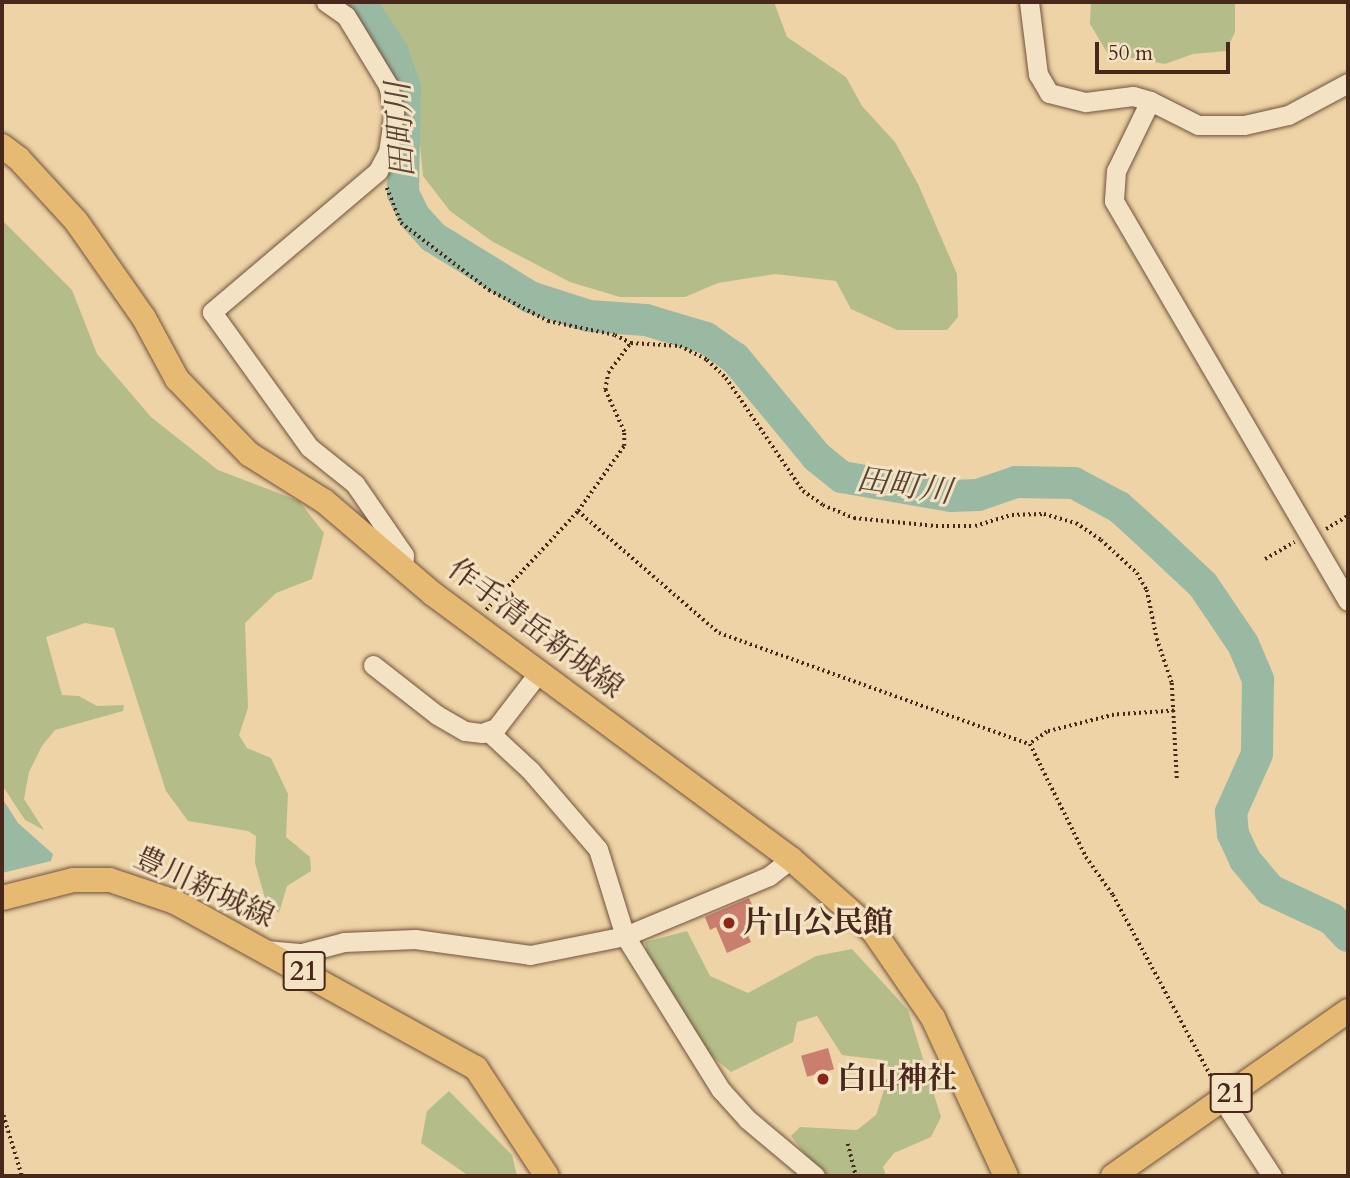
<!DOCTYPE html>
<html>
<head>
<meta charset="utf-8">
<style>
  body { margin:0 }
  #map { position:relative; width:1350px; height:1178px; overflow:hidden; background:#edd3a5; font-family:Cardo,"Noto Serif JP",serif }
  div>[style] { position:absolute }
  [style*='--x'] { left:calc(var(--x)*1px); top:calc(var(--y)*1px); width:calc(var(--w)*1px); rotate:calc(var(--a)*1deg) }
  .green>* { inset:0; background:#b4bd89 }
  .water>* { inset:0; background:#9ab9a3 }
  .river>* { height:32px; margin:-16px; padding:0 16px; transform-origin:16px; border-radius:16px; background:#9ab9a3 }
  .building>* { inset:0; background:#ca7e6e; transform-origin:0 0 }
  .path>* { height:3.5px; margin-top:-1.75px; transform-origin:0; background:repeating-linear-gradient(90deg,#48281a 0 2px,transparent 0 5.5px) }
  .roads { filter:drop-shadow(0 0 2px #71533d) drop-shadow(0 0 2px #71533d) }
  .minor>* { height:19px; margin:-9.5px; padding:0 9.5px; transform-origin:9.5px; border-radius:9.5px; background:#f3e2c4 }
  .major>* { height:24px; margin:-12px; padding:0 12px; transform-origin:12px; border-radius:12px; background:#e6ba72 }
  .dots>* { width:19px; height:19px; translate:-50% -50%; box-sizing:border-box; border:4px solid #f3e2c4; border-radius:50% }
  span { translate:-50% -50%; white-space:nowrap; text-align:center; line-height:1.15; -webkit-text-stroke:6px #f3e2c4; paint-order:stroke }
  .shield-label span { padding:2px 5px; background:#f3e2c4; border:2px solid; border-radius:5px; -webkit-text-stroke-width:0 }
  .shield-label { font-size:28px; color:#48281a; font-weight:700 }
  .street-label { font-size:30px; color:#48281a }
  .poi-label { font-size:30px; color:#48281a; font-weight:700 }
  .left { translate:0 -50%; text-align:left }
  .water-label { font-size:32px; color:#584535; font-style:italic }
  .frame { position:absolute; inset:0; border:4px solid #48281a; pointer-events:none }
  .scale { position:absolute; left:1095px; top:42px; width:135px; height:32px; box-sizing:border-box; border:4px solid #48281a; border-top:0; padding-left:9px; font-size:21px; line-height:24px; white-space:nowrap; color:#48281a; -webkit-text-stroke:5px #f3e2c4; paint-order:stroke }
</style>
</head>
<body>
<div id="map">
  <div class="green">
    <div style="clip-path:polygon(374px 2px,774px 2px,787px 37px,846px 77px,862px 106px,895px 142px,918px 184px,957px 274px,958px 317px,947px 330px,897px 330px,851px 309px,836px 281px,775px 274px,718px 283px,685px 297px,620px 297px,570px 282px,493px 242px,450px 211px,423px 176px,413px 72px,398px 35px)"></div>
    <div style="clip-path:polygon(1091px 2px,1235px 2px,1235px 32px,1226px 51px,1193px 54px,1165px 64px,1108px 54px,1090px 24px)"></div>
    <div style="clip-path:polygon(2px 220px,72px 290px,97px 354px,151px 417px,218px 470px,299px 501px,324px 533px,312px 579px,276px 593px,245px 623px,248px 708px,239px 735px,247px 748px,271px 758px,288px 794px,286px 837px,310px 857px,311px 871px,287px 886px,279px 913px,267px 905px,255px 863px,256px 836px,248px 831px,188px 821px,166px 791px,114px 628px,85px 623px,46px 637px,62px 695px,79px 696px,97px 706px,124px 705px,123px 711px,55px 730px,42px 746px,29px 772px,24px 799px,44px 830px,25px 820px,4px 788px)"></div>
    <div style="clip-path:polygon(687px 931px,710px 976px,748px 993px,816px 956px,852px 949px,908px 1010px,941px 1117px,931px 1137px,894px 1153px,883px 1167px,886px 1176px,822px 1176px,791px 1136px,800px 1127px,857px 1130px,876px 1115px,890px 1071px,883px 1060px,842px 1055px,817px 1016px,797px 1022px,793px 1042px,731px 1072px,703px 1049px,649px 963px,645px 942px)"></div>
    <div style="clip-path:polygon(449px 1091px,512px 1155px,517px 1176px,469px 1176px,421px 1143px,427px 1111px)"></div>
  </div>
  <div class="water">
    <div style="clip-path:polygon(2px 798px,18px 823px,53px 854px,51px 861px,2px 873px)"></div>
  </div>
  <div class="river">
    <div style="--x:360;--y:2;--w:61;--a:57.1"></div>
    <div style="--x:393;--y:53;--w:37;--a:71"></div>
    <div style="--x:405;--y:88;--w:105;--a:91.1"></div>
    <div style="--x:403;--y:193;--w:25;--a:64"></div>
    <div style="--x:414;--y:216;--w:28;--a:48"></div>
    <div style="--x:433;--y:237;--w:114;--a:31.7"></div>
    <div style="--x:530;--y:297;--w:62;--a:17.9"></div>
    <div style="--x:589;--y:316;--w:57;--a:4"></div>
    <div style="--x:646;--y:320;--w:63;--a:16.7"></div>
    <div style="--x:706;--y:338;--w:35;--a:35"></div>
    <div style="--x:735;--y:358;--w:129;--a:50.4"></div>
    <div style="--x:817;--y:457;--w:32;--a:39"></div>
    <div style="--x:842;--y:477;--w:111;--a:9.9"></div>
    <div style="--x:951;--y:496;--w:27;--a:-2"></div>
    <div style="--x:978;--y:495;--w:40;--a:-18.9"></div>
    <div style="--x:1016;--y:482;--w:58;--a:1"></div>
    <div style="--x:1074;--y:483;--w:51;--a:28.1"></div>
    <div style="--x:1119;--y:507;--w:43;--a:42.2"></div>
    <div style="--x:1151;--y:536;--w:71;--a:43.3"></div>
    <div style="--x:1203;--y:585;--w:71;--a:55.9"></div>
    <div style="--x:1243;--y:644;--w:39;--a:67"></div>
    <div style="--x:1258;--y:680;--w:74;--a:90.8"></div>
    <div style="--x:1257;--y:754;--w:64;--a:114.1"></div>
    <div style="--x:1231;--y:812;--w:22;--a:85"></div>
    <div style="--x:1233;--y:834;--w:29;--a:65"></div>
    <div style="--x:1245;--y:860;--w:39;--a:50"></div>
    <div style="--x:1270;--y:890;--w:68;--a:25.1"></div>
    <div style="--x:1332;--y:919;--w:23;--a:47"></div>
  </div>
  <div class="building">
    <div style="clip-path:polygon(749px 898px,759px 920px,744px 926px,751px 942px,727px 953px,716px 927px,710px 930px,705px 917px)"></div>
    <div style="left:828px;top:1048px;width:22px;height:28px;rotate:74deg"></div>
  </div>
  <div class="path">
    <div style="--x:387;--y:188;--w:38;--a:68"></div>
    <div style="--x:401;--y:223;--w:111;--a:37.3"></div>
    <div style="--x:489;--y:290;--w:67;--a:27.7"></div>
    <div style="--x:548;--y:321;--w:68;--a:11.8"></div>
    <div style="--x:615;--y:335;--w:18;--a:27"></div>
    <div style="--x:578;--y:511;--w:186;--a:40.9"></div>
    <div style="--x:719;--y:633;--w:329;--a:19.7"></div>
    <div style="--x:1326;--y:529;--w:26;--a:-31"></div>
    <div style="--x:1265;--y:559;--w:34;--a:-30"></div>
    <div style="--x:486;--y:610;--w:135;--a:-47.1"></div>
    <div style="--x:578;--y:511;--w:80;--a:-54.7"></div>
    <div style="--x:624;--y:446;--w:14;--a:-90"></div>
    <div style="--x:624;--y:432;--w:46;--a:-114.3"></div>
    <div style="--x:605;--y:390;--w:17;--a:-80"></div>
    <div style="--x:608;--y:373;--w:38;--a:-53"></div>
    <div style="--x:631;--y:343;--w:49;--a:3.5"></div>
    <div style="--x:680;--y:346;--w:30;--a:27"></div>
    <div style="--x:707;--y:360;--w:26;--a:43"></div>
    <div style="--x:726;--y:378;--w:137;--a:55.7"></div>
    <div style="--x:803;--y:491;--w:24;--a:35"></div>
    <div style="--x:823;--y:505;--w:34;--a:23"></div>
    <div style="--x:854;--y:518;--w:82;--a:5.6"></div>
    <div style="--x:936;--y:526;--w:39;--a:0"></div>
    <div style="--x:975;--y:526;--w:39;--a:-17"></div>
    <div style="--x:1012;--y:515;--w:32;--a:-2"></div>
    <div style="--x:1044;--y:514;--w:33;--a:16"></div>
    <div style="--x:1076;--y:523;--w:30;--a:34"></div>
    <div style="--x:1101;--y:540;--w:49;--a:42.5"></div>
    <div style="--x:1137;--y:573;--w:20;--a:60"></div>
    <div style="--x:1147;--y:590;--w:50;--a:78.5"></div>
    <div style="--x:1157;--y:639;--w:46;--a:71.2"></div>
    <div style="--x:1172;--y:683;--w:97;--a:87"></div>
    <div style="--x:1174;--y:711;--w:60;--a:176.2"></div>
    <div style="--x:1114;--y:715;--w:69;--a:165.8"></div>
    <div style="--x:1047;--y:732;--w:21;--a:145"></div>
    <div style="--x:1030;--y:744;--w:126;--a:63.6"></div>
    <div style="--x:1086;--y:857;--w:47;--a:54.6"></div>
    <div style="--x:1113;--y:895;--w:213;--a:61.6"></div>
    <div style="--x:881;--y:1078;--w:21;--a:17"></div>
    <div style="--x:901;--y:1084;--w:38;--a:-11"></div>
    <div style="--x:2;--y:1110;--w:69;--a:73.1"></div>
    <div style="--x:848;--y:1144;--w:33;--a:76"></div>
  </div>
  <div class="roads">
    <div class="minor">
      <div style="--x:326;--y:2;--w:24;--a:35"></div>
      <div style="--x:346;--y:16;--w:81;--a:58.7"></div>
      <div style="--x:388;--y:85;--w:28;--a:77"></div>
      <div style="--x:394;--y:112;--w:40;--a:98.5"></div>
      <div style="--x:388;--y:152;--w:21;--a:118"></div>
      <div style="--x:378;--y:171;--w:218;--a:139.7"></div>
      <div style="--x:212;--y:312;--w:166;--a:54.3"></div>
      <div style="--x:309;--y:447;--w:59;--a:38.8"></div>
      <div style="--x:355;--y:484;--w:86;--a:55.4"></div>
      <div style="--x:404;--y:555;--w:15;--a:94"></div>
      <div style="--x:1029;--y:2;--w:73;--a:82.9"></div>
      <div style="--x:1038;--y:74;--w:22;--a:60"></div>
      <div style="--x:1049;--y:93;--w:38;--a:14"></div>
      <div style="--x:1086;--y:102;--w:47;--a:-7.3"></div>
      <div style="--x:1133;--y:96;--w:18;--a:16"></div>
      <div style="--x:1348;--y:83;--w:68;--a:151.9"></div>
      <div style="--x:1288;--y:115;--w:45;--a:167.2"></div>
      <div style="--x:1244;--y:125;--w:46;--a:180"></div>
      <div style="--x:1198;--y:125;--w:54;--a:-153.4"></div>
      <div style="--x:1150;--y:101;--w:78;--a:115.9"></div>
      <div style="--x:1116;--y:171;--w:30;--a:94"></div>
      <div style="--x:1114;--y:201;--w:463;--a:59.7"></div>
      <div style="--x:373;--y:665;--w:81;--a:38"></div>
      <div style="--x:437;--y:715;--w:32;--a:30"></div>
      <div style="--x:465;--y:731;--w:17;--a:7"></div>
      <div style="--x:482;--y:733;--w:15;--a:-20"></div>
      <div style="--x:496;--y:728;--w:71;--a:-52.5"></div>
      <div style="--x:490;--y:733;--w:54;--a:42.8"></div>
      <div style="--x:530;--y:770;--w:104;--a:49.3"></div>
      <div style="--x:598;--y:849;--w:91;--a:72.8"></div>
      <div style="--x:625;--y:936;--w:181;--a:58.1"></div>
      <div style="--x:721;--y:1090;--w:39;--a:48"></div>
      <div style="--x:747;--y:1119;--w:89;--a:40"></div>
      <div style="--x:265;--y:950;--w:37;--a:5"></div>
      <div style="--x:302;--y:953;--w:43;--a:-14.7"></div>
      <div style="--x:344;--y:942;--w:71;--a:-2.4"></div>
      <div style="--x:415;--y:939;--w:116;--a:7.9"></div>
      <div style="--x:530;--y:955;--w:97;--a:-11.3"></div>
      <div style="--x:625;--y:936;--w:156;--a:-22.6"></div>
      <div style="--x:769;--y:876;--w:28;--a:-38"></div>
      <div style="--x:1222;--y:1099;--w:92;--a:57"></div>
    </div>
    <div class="major">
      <div style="--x:2;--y:146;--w:21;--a:37"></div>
      <div style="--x:19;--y:159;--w:84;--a:47.4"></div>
      <div style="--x:76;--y:221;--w:118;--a:55"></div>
      <div style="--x:144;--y:318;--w:69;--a:61.6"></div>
      <div style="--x:177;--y:379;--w:104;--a:46.2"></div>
      <div style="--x:249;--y:454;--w:89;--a:32.1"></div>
      <div style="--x:324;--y:501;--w:143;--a:40.5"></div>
      <div style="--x:433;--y:594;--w:445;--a:36.5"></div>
      <div style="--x:791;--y:859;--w:111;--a:41.3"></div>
      <div style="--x:874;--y:932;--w:104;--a:55.5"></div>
      <div style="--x:933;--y:1018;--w:174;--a:65.2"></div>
      <div style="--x:2;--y:898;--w:73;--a:-14.2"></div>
      <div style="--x:73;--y:880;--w:37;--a:0"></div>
      <div style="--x:110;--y:880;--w:69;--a:18.7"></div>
      <div style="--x:175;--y:902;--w:344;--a:28.9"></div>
      <div style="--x:476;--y:1068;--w:129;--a:56.7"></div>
      <div style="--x:1113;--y:1176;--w:287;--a:-35.1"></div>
    </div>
  </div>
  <div class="dots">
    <div style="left:729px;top:923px;background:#8f2418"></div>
    <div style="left:823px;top:1079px;background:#8f2418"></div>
  </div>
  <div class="shield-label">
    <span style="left:304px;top:971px">21</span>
    <span style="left:1231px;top:1093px">21</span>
  </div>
  <div class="street-label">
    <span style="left:535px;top:629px;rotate:37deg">作手清岳新城線</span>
    <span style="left:204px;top:888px;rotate:25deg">豊川新城線</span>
  </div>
  <div class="poi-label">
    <span class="left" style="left:743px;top:923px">片山公民館</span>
    <span class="left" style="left:837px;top:1079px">白山神社</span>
  </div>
  <div class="water-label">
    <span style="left:401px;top:130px;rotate:-93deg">田町川</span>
    <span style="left:904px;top:486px;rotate:8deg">田町川</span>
  </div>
  <div class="frame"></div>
  <div class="scale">50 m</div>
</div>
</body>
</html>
